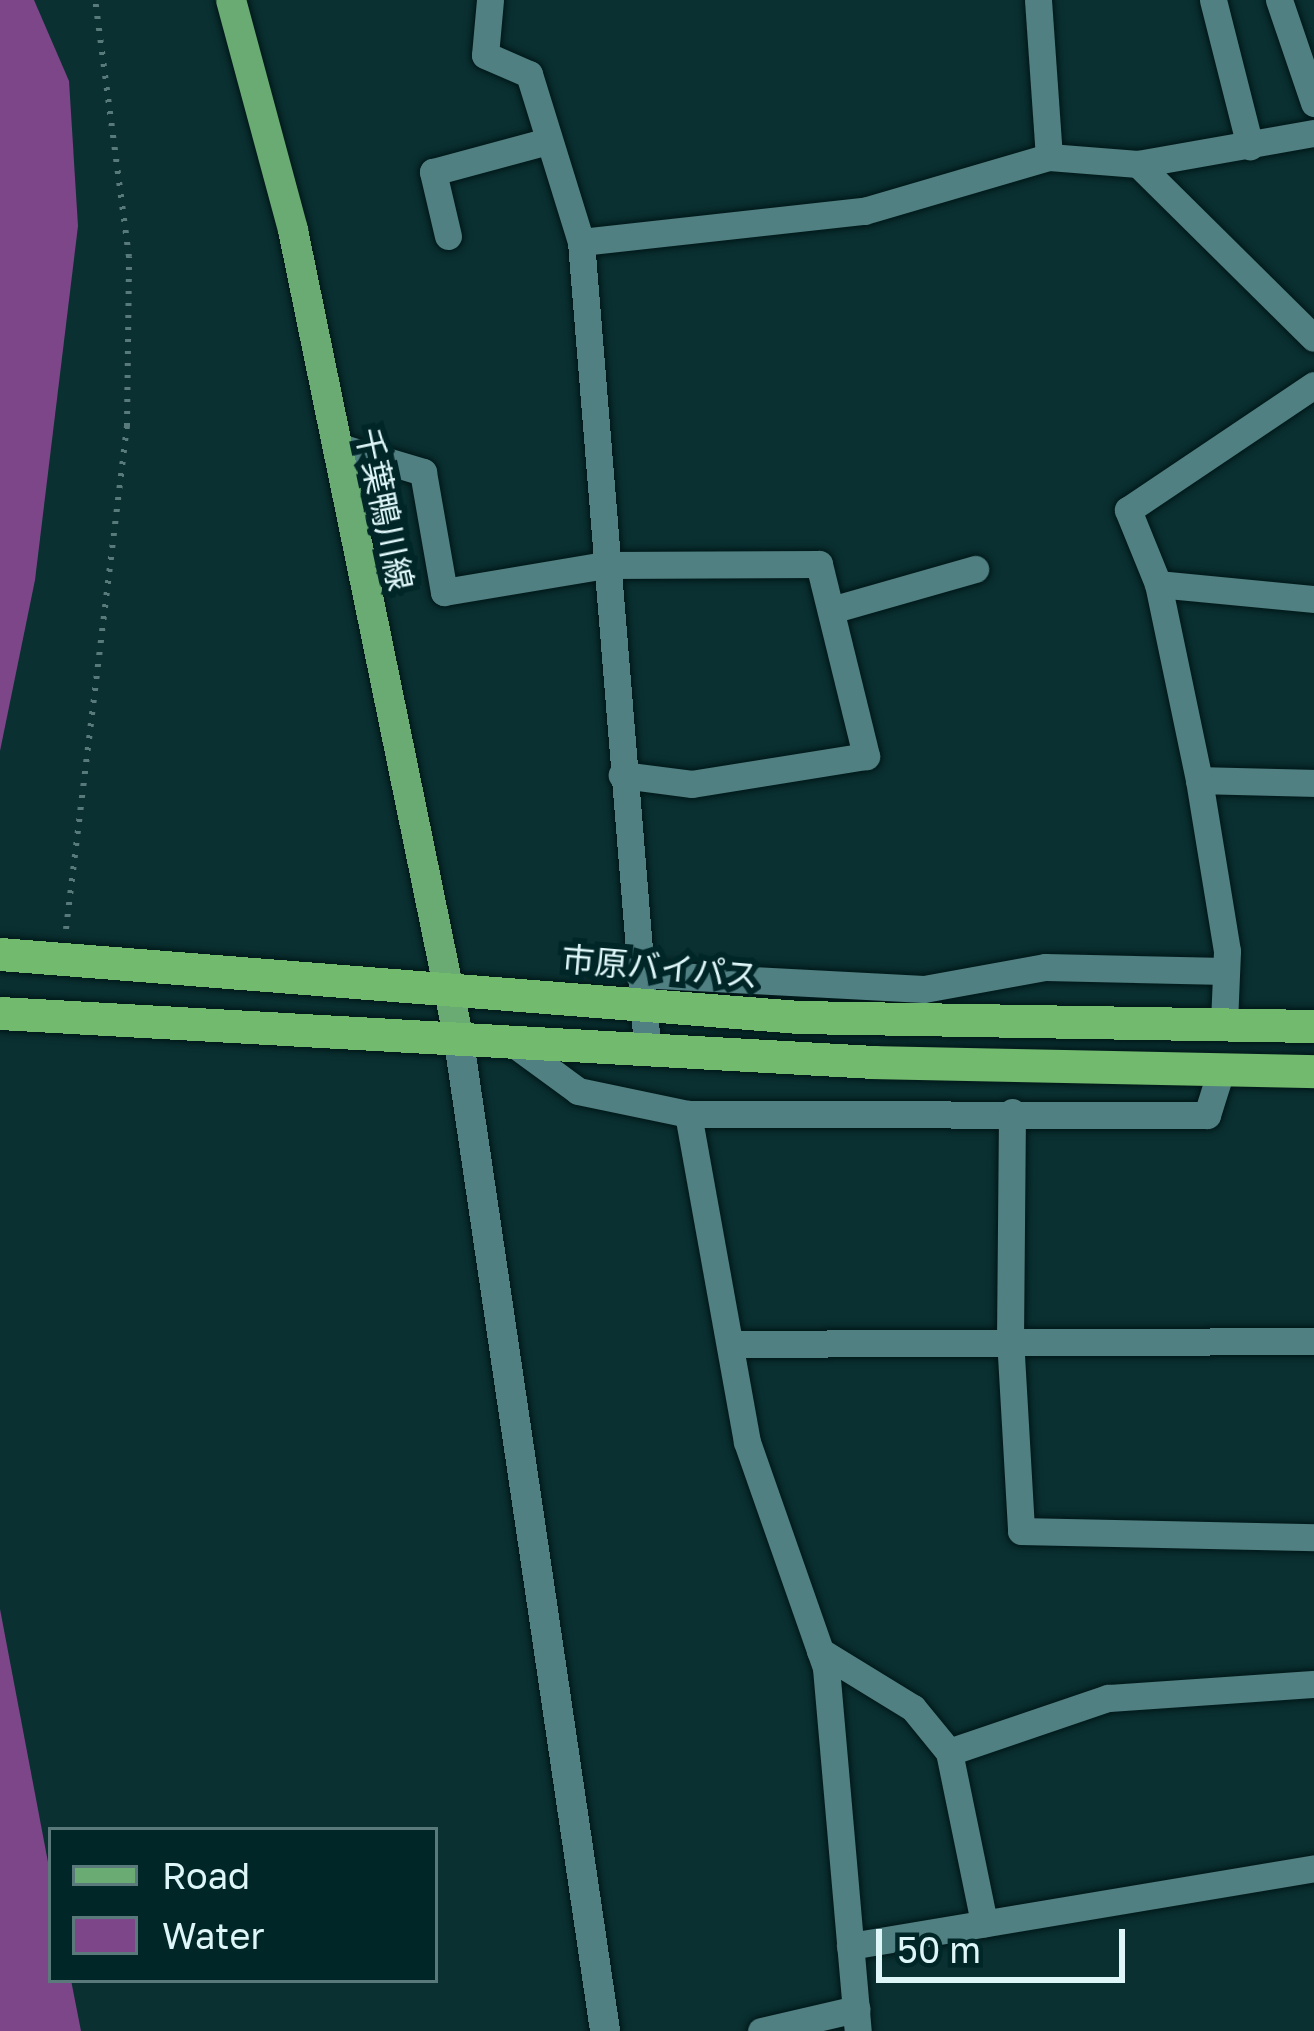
<!DOCTYPE html>
<html>
<head>
<meta charset="utf-8">
<style>
  body { margin:0 }
  #map { position:relative; width:1314px; height:2031px; overflow:hidden; background:#0a3031; font-family:"Golos Text","Noto Sans JP",sans-serif }
  div>[style] { position:absolute }
  [style*='--x'] { left:calc(var(--x)*1px); top:calc(var(--y)*1px); width:calc(var(--w)*1px); rotate:calc(var(--a)*1deg) }
  .water>* { inset:0; background:#7c4688 }
  .path>* { height:6px; margin-top:-3px; transform-origin:0; background:repeating-linear-gradient(90deg,#597a7b 0 3px,transparent 0 12px) }
  .roads { filter:drop-shadow(0 0 3px #001617) drop-shadow(0 0 3px #001617) }
  .minor>* { height:27px; margin:-13.5px; padding:0 13.5px; transform-origin:13.5px; border-radius:13.5px; background:#508082 }
  .tertiary>* { height:30px; margin:-15px; padding:0 15px; transform-origin:15px; border-radius:15px; background:#508082 }
  .primary>* { height:30px; margin:-15px; padding:0 15px; transform-origin:15px; border-radius:15px; background:#69ab73 }
  .trunk>* { height:33px; margin:-16.5px; padding:0 16.5px; transform-origin:16.5px; border-radius:16.5px; background:#72ba6e }
  span { translate:-50% -50%; white-space:nowrap; text-align:center; line-height:1.15; -webkit-text-stroke:12px #002628; paint-order:stroke }
  .street-label { font-size:33px; color:#def6f7 }
  .legend { position:absolute; left:48px; top:1827px; width:390px; height:156px; box-sizing:border-box; background:#002628; border:3px solid #59797b; margin:0; padding:15px 21px; list-style:none; font-size:36px; color:#def6f7 }
  .legend li { display:flex; align-items:center; gap:24px; height:60px }
  .legend b { width:60px; border:3px solid #59797b }
  .scale { position:absolute; left:876px; top:1929px; width:249px; height:54px; box-sizing:border-box; border:6px solid #def6f7; border-top:0; padding-left:15px; font-size:36px; line-height:42px; white-space:nowrap; color:#def6f7; -webkit-text-stroke:9px #002628; paint-order:stroke }
</style>
</head>
<body>
<div id="map">
  <div class="water">
    <div style="clip-path:polygon(0 0,34px 0,69px 81px,78px 226px,35px 580px,0 751px)"></div>
    <div style="clip-path:polygon(0 1609px,51px 1878px,51px 1980px,71px 1980px,81px 2031px,0 2031px)"></div>
  </div>
  <div class="path">
    <div style="--x:66;--y:929;--w:507;--a:-83.09"></div>
    <div style="--x:127;--y:426;--w:169;--a:-89.3"></div>
    <div style="--x:129;--y:257;--w:259;--a:-97.5"></div>
  </div>
  <div class="roads">
    <div class="minor">
      <div style="--x:490;--y:0;--w:55;--a:95.2"></div>
      <div style="--x:485;--y:55;--w:48;--a:23.4"></div>
      <div style="--x:529;--y:74;--w:176;--a:72.8"></div>
      <div style="--x:581;--y:242;--w:808;--a:85.31"></div>
      <div style="--x:1038;--y:0;--w:157;--a:86"></div>
      <div style="--x:1213;--y:0;--w:151;--a:75.8"></div>
      <div style="--x:1279;--y:0;--w:109;--a:71.2"></div>
      <div style="--x:1138;--y:164;--w:247;--a:44.7"></div>
      <div style="--x:448;--y:236;--w:66;--a:-103.2"></div>
      <div style="--x:433;--y:172;--w:119;--a:-15.1"></div>
      <div style="--x:581;--y:242;--w:285;--a:-6.3"></div>
      <div style="--x:864;--y:211;--w:193;--a:-16.3"></div>
      <div style="--x:1049;--y:157;--w:89;--a:4.5"></div>
      <div style="--x:1138;--y:164;--w:179;--a:-10"></div>
      <div style="--x:336;--y:446;--w:91;--a:16.6"></div>
      <div style="--x:423;--y:472;--w:122;--a:80.1"></div>
      <div style="--x:444;--y:592;--w:164;--a:-9.5"></div>
      <div style="--x:606;--y:565;--w:213;--a:-0.3"></div>
      <div style="--x:819;--y:564;--w:198;--a:76.2"></div>
      <div style="--x:866;--y:756;--w:176;--a:170.9"></div>
      <div style="--x:692;--y:784;--w:71;--a:-172.7"></div>
      <div style="--x:1158;--y:584;--w:157;--a:5.5"></div>
      <div style="--x:831;--y:610;--w:150;--a:-15.9"></div>
      <div style="--x:1199;--y:780;--w:115;--a:1.5"></div>
      <div style="--x:638;--y:974;--w:286;--a:3"></div>
      <div style="--x:924;--y:989;--w:123;--a:-10.3"></div>
      <div style="--x:1045;--y:967;--w:181;--a:1.3"></div>
      <div style="--x:1224;--y:1023;--w:72;--a:-87.6"></div>
      <div style="--x:1227;--y:951;--w:173;--a:-99.3"></div>
      <div style="--x:1199;--y:780;--w:200;--a:-101.8"></div>
      <div style="--x:1158;--y:584;--w:80;--a:-112.1"></div>
      <div style="--x:1128;--y:510;--w:224;--a:-33.9"></div>
      <div style="--x:510;--y:1041;--w:84;--a:36.3"></div>
      <div style="--x:578;--y:1091;--w:112;--a:11.8"></div>
      <div style="--x:688;--y:1114;--w:519;--a:0.11"></div>
      <div style="--x:1207;--y:1115;--w:50;--a:-72.6"></div>
      <div style="--x:1012;--y:1112;--w:226;--a:90.5"></div>
      <div style="--x:1010;--y:1338;--w:193;--a:86.7"></div>
      <div style="--x:1021;--y:1531;--w:293;--a:1.2"></div>
      <div style="--x:688;--y:1114;--w:333;--a:79.8"></div>
      <div style="--x:747;--y:1442;--w:239;--a:70.7"></div>
      <div style="--x:826;--y:1668;--w:364;--a:85"></div>
      <div style="--x:733;--y:1344;--w:581;--a:-0.3"></div>
      <div style="--x:820;--y:1651;--w:109;--a:31.5"></div>
      <div style="--x:913;--y:1708;--w:57;--a:50.7"></div>
      <div style="--x:949;--y:1752;--w:175;--a:78.4"></div>
      <div style="--x:949;--y:1752;--w:168;--a:-18.8"></div>
      <div style="--x:1108;--y:1698;--w:206;--a:-3.9"></div>
      <div style="--x:850;--y:1946;--w:471;--a:-9.5"></div>
      <div style="--x:761;--y:2031;--w:98;--a:-13"></div>
    </div>
    <div class="tertiary">
      <div style="--x:458;--y:1035;--w:1007;--a:81.6"></div>
    </div>
    <div class="primary">
      <div style="--x:231;--y:0;--w:238;--a:74.9"></div>
      <div style="--x:293;--y:230;--w:822;--a:78.42"></div>
    </div>
    <div class="trunk">
      <div style="--x:0;--y:954;--w:800;--a:4.51"></div>
      <div style="--x:798;--y:1017;--w:516;--a:1"></div>
      <div style="--x:0;--y:1013;--w:875;--a:3.21"></div>
      <div style="--x:874;--y:1062;--w:440;--a:1.2"></div>
    </div>
  </div>
  <div class="street-label">
    <span style="left:385px;top:509px;rotate:78deg">千葉鴨川線</span>
    <span style="left:660px;top:967px;rotate:5deg">市原バイパス</span>
  </div>
  <ul class="legend">
  <li><b style="height:15px;background:#69ab73"></b>Road</li>
  <li><b style="height:33px;background:#7c4688"></b>Water</li>
  </ul>
  <div class="scale">50 m</div>
</div>
</body>
</html>
